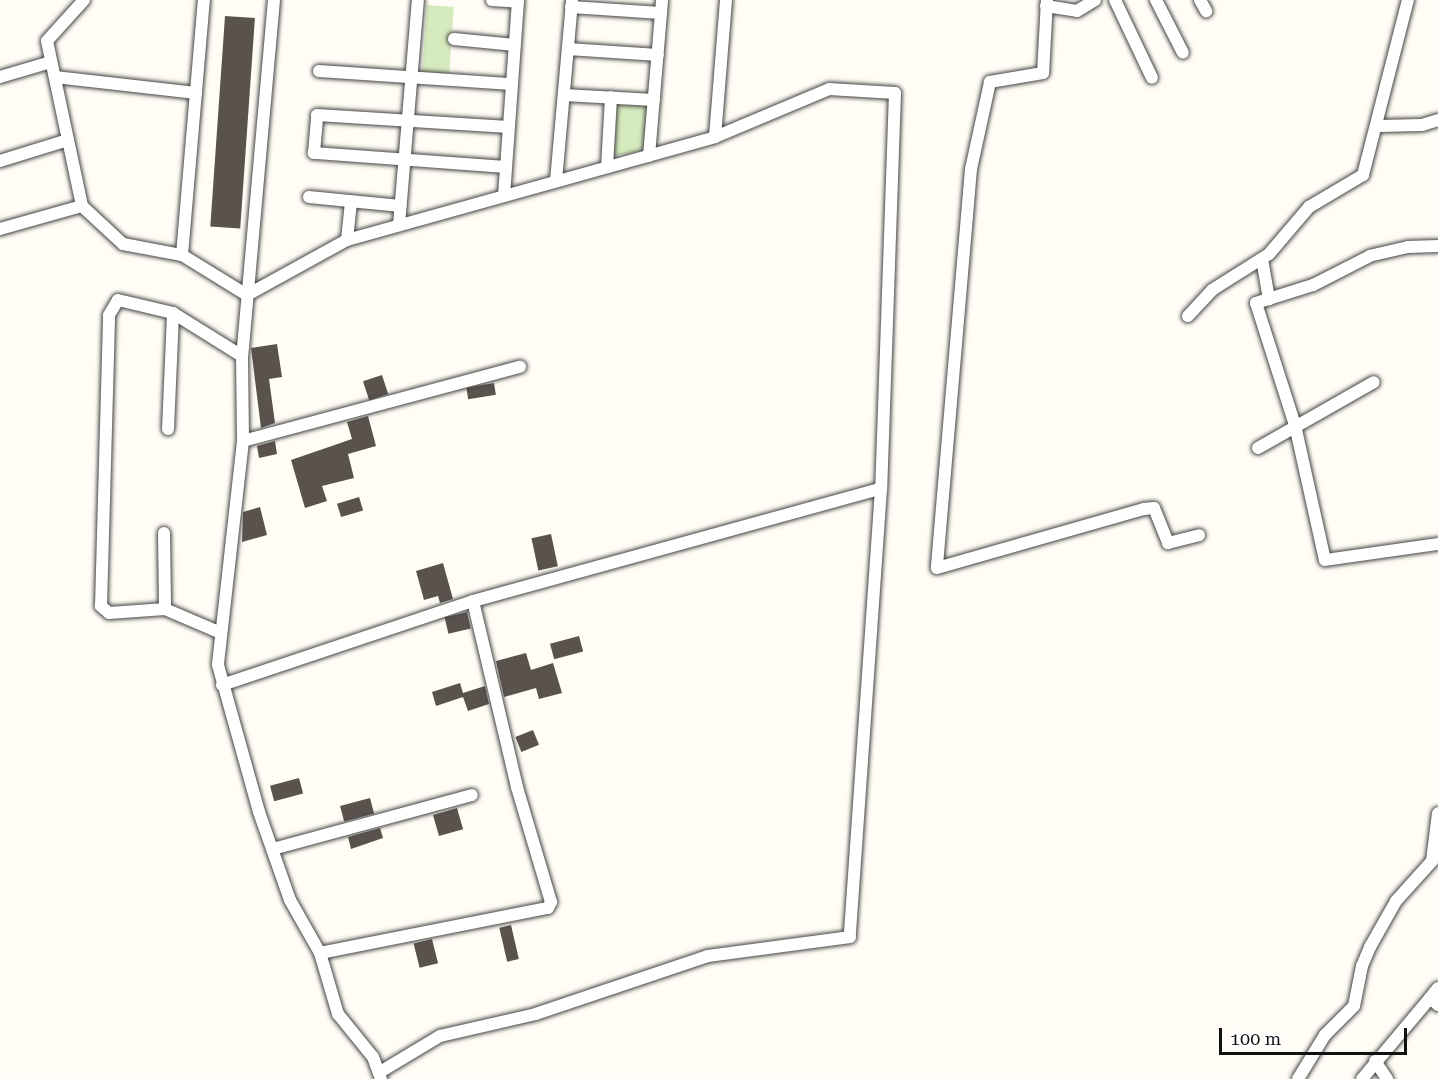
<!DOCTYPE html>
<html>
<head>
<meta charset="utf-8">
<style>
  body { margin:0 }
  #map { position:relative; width:1438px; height:1079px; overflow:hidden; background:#fffdf5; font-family:"Roboto Serif",serif }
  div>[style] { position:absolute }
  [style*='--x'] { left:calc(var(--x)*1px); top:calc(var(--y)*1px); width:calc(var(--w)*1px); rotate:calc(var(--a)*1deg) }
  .green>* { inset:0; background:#d5ebbd; transform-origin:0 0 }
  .building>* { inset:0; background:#5a524d; transform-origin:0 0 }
  .roads { filter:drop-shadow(0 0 2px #444) drop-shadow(0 0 2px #444) }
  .minor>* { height:12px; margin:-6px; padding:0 6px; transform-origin:6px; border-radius:6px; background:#fff }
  span { translate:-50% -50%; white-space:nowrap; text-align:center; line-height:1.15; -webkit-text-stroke:6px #fff; paint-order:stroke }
  .scale { position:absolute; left:1219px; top:1028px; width:188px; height:27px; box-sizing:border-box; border:3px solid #111; border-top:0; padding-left:8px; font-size:18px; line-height:21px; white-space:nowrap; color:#111; -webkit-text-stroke:4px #fff; paint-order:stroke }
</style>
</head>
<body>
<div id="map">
  <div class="green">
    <div style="left:427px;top:5px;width:27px;height:68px;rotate:4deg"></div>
    <div style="clip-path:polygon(616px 105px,650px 106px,645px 150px,612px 156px)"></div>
  </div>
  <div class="building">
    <div style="left:225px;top:16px;width:30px;height:211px;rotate:4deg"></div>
    <div style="clip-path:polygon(277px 344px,282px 377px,269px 379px,275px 423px,261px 428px,251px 348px)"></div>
    <div style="left:382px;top:375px;width:20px;height:20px;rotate:72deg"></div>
    <div style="left:494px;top:383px;width:12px;height:28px;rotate:81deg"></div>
    <div style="clip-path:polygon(368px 416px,376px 446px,348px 454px,354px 478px,322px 486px,327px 501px,305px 508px,291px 460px,352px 439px,347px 422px)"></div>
    <div style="clip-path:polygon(275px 441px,277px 454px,259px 458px,257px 446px)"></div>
    <div style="left:359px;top:497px;width:14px;height:23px;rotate:73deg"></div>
    <div style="clip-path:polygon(260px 507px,267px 535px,242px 542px,243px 512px)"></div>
    <div style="left:551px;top:534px;width:33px;height:20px;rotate:78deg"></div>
    <div style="clip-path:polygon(443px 563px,453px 599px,440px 603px,438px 596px,424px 600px,416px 571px)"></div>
    <div style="left:467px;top:612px;width:17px;height:23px;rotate:77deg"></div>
    <div style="left:579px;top:636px;width:16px;height:30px;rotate:75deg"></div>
    <div style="clip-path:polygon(526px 653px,531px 670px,553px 663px,562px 693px,539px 699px,536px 688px,504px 697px,496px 661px)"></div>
    <div style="clip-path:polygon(460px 683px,463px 693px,485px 686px,489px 704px,468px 711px,463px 697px,436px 706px,432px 692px)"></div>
    <div style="left:533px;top:730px;width:16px;height:19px;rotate:68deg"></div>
    <div style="left:299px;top:778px;width:16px;height:30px;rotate:75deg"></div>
    <div style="left:370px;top:798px;width:16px;height:31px;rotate:75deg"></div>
    <div style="left:457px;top:808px;width:22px;height:25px;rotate:74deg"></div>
    <div style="clip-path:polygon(380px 828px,383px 838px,351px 849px,348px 837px)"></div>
    <div style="left:511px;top:925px;width:35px;height:12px;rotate:77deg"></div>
    <div style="left:432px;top:939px;width:25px;height:19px;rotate:76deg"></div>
  </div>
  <div class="roads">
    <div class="minor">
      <div style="--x:84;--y:0;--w:55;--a:132.1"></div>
      <div style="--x:47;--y:41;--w:169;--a:78"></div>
      <div style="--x:82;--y:206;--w:56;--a:42.8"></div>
      <div style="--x:123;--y:244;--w:60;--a:10.6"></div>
      <div style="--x:182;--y:255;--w:76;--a:31.6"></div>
      <div style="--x:247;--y:295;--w:114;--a:-28.8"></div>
      <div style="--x:347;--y:240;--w:382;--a:-15.6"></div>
      <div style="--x:715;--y:137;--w:124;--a:-22.8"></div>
      <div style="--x:829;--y:89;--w:66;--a:3.5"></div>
      <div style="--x:895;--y:93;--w:396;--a:92"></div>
      <div style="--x:881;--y:489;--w:449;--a:94"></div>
      <div style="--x:850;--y:937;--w:143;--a:172.4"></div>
      <div style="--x:708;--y:956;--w:182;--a:161.4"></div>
      <div style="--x:536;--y:1014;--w:98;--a:167.1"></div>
      <div style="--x:440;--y:1036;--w:70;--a:149"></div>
      <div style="--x:274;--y:0;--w:357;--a:95.1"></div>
      <div style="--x:242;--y:356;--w:85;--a:89.3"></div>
      <div style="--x:243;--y:441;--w:225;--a:96.4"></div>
      <div style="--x:218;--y:665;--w:153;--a:74.4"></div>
      <div style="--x:259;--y:812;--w:93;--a:70.6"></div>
      <div style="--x:290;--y:900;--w:61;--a:60.5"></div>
      <div style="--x:320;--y:953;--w:64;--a:73.6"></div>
      <div style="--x:338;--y:1014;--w:55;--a:50.9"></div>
      <div style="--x:373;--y:1057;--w:23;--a:70"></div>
      <div style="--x:492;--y:0;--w:26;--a:4"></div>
      <div style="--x:1047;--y:0;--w:73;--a:93.1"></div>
      <div style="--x:1043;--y:73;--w:54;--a:170.4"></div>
      <div style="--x:990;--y:82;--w:89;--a:102.3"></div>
      <div style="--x:971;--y:169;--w:400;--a:94.9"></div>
      <div style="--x:937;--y:568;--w:215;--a:-15.9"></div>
      <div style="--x:1144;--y:509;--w:10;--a:-6"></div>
      <div style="--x:1154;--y:508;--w:38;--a:68"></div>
      <div style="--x:1168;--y:543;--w:32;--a:-14"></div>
      <div style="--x:1115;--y:0;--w:86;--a:64.6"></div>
      <div style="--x:1156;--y:0;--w:59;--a:63"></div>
      <div style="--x:1200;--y:0;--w:13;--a:61"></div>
      <div style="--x:1046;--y:6;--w:31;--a:9"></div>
      <div style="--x:1077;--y:11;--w:21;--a:-31"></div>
      <div style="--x:571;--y:7;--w:90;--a:3.8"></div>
      <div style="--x:454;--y:39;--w:61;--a:5.6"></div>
      <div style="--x:568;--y:49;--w:90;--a:3.8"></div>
      <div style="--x:319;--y:71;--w:193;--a:3.9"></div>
      <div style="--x:0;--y:77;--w:53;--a:-16.4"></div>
      <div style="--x:55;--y:77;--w:142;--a:6.5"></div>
      <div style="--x:564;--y:95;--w:90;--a:3.2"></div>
      <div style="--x:1379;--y:126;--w:43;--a:-1.3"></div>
      <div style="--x:1422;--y:125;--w:17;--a:-17"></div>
      <div style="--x:715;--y:137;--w:137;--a:-85.4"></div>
      <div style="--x:649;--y:156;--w:157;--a:-85.2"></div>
      <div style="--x:0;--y:161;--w:71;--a:-17.2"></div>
      <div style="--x:506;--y:167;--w:193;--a:-175.8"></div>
      <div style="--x:314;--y:153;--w:38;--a:-85"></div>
      <div style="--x:317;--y:115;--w:192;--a:3.6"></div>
      <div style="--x:607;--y:167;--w:70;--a:-86.7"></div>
      <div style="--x:556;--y:181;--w:182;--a:-84.9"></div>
      <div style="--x:504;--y:196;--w:196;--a:-85.9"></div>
      <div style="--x:309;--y:197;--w:92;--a:5.6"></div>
      <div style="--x:399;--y:225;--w:226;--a:-85.2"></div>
      <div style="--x:0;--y:229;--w:85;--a:-15.7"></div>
      <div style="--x:347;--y:240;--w:39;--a:-84"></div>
      <div style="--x:1438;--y:246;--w:30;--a:178"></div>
      <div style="--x:1408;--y:247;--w:39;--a:167"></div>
      <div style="--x:1370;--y:256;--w:64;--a:153"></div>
      <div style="--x:1313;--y:285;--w:60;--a:162.5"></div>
      <div style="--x:1256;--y:303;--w:128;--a:72.3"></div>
      <div style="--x:1295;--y:425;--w:138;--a:77.5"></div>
      <div style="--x:1325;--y:560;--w:114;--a:-8.1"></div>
      <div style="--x:182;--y:255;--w:256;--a:-85.1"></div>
      <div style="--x:1262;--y:259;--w:41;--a:80.1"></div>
      <div style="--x:1188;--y:316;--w:35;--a:-47"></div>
      <div style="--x:1212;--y:290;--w:67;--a:-32.3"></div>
      <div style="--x:1269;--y:254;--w:62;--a:-49.6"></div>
      <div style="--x:1309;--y:207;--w:63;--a:-30.7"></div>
      <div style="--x:1363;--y:175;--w:181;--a:-75.6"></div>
      <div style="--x:168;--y:429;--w:116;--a:-87.5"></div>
      <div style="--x:243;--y:441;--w:287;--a:-15"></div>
      <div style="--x:1258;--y:448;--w:133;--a:-29.6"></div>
      <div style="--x:164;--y:533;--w:76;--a:89.2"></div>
      <div style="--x:221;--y:633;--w:61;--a:-156.8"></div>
      <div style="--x:165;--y:609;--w:56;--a:175.9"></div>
      <div style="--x:109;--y:613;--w:11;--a:-139"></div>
      <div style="--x:101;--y:606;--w:291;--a:-88.4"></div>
      <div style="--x:109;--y:315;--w:17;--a:-59"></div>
      <div style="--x:118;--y:300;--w:57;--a:13.3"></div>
      <div style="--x:173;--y:313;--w:81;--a:31.9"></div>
      <div style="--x:222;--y:685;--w:265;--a:-18.5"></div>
      <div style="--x:473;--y:601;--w:423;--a:-15.4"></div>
      <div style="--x:273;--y:849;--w:206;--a:-15.2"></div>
      <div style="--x:320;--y:953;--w:232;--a:-11.2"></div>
      <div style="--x:548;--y:908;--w:7;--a:-63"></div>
      <div style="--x:551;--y:902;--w:120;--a:-106.5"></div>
      <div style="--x:517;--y:787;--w:191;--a:-103.3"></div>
      <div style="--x:1430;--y:998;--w:13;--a:-51"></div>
      <div style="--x:1375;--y:1061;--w:22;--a:56"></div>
      <div style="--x:1298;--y:1079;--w:52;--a:-58.5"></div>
      <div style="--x:1325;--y:1035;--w:41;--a:-45"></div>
      <div style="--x:1354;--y:1006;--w:41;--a:-78.7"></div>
      <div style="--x:1362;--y:966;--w:21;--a:-67"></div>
      <div style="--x:1370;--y:947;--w:53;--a:-60.5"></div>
      <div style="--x:1396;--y:901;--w:54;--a:-48"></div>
      <div style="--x:1432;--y:861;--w:48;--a:-82.9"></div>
      <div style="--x:1362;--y:1079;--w:106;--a:-50"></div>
      <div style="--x:1430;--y:998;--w:11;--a:41"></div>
    </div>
  </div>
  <div class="scale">100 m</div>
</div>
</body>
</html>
